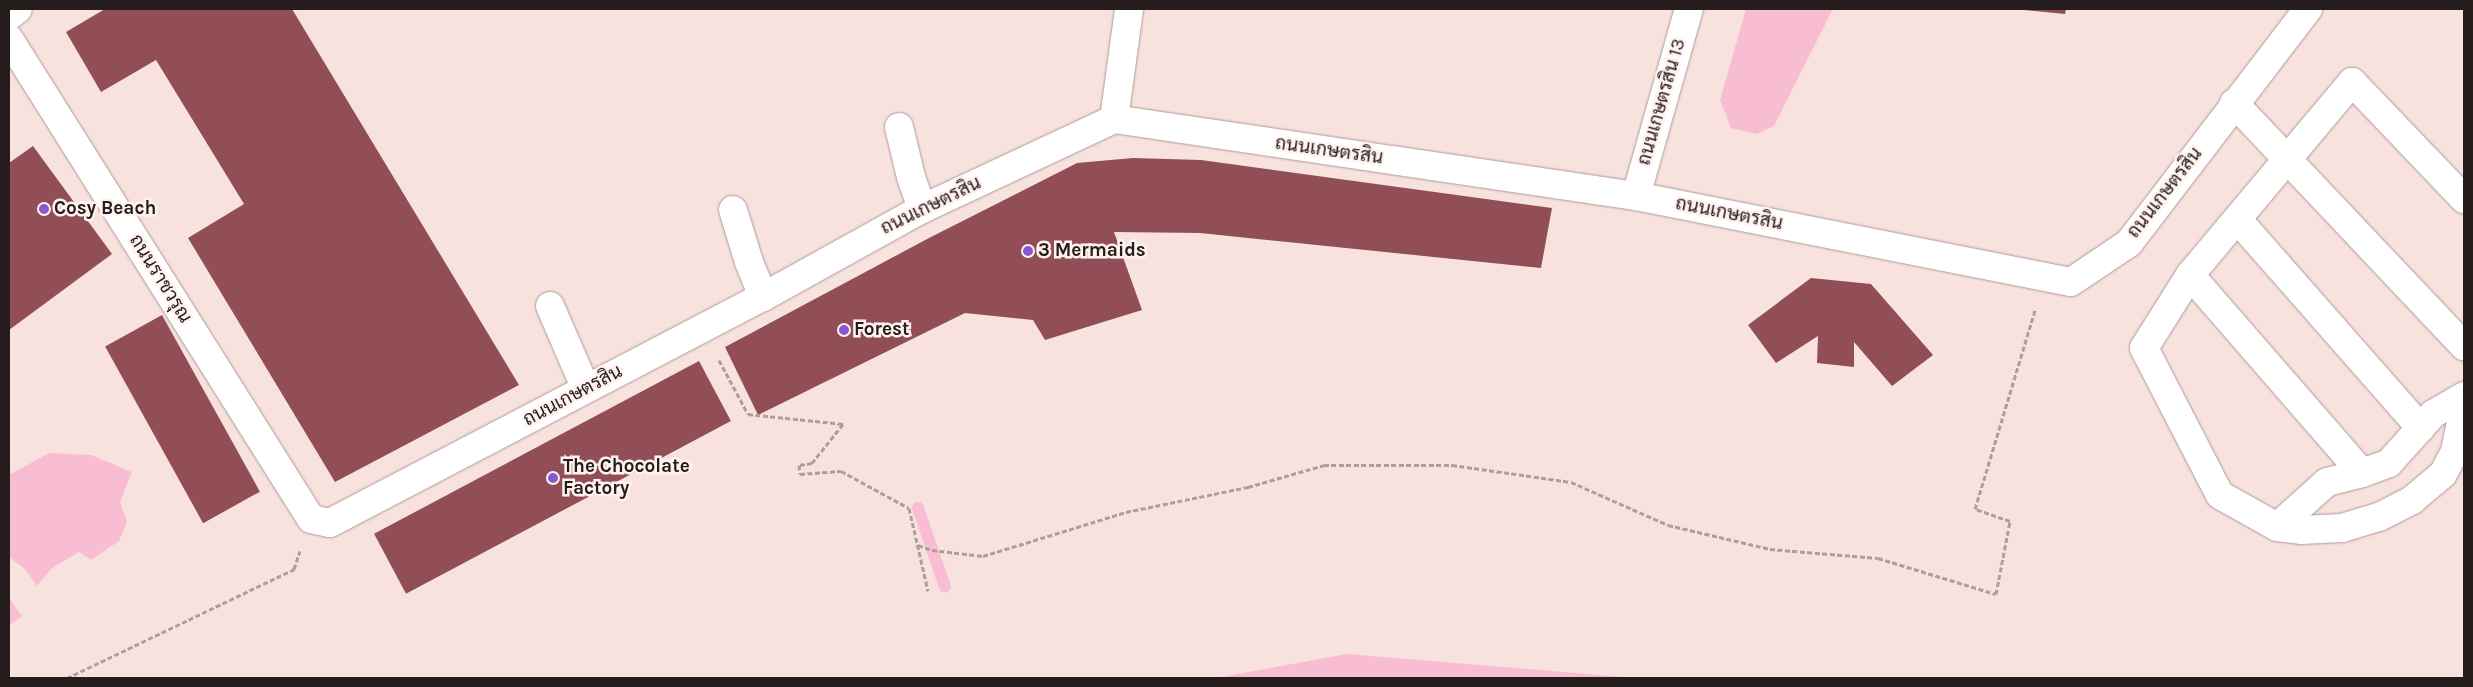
<!DOCTYPE html>
<html>
<head>
<meta charset="utf-8">
<style>
  body { margin:0 }
  #map { position:relative; width:2473px; height:687px; overflow:hidden; background:#f8e2de; font-family:Karla,Sarabun,sans-serif }
  div>[style] { position:absolute }
  [style*='--x'] { left:calc(var(--x)*1px); top:calc(var(--y)*1px); width:calc(var(--w)*1px); rotate:calc(var(--a)*1deg) }
  .water>* { inset:0; background:#f8bdd3 }
  .stream>* { height:12px; margin:-6px; padding:0 6px; transform-origin:6px; border-radius:6px; background:#f8bdd3 }
  .building>* { inset:0; background:#924e57; transform-origin:0 0 }
  .path>* { height:3px; margin-top:-1.5px; transform-origin:0; background:repeating-linear-gradient(90deg,#af9d9a 0 5px,transparent 0 7.5px) }
  .roads { filter:drop-shadow(0 0 1px #ae9a96) drop-shadow(0 0 1px #ae9a96) }
  .minor>* { height:28px; margin:-14px; padding:0 14px; transform-origin:14px; border-radius:14px; background:#fff }
  .dots>* { width:14px; height:14px; translate:-50% -50%; box-sizing:border-box; border:2px solid #fff2ef; border-radius:50% }
  span { translate:-50% -50%; white-space:nowrap; text-align:center; line-height:1.15; -webkit-text-stroke:5px #fff2ef; paint-order:stroke }
  .street-label { font-size:19px; color:#251d1c }
  .poi-label { font-size:19px; color:#251d1c; font-weight:700 }
  .left { translate:0 -50%; text-align:left }
  .frame { position:absolute; inset:0; border:10px solid #251d1c; pointer-events:none }
</style>
</head>
<body>
<div id="map">
  <div class="water">
    <div style="clip-path:polygon(1746px 9px,1833px 9px,1774px 126px,1757px 134px,1731px 128px,1720px 100px)"></div>
    <div style="clip-path:polygon(49px 453px,91px 455px,132px 472px,120px 502px,127px 522px,119px 541px,91px 560px,79px 552px,52px 568px,37px 586px,25px 569px,9px 557px,9px 475px)"></div>
    <div style="clip-path:polygon(9px 598px,22px 616px,9px 625px)"></div>
    <div style="clip-path:polygon(1347px 654px,1634px 678px,1216px 678px)"></div>
  </div>
  <div class="stream">
    <div style="--x:918;--y:508;--w:83;--a:71.1"></div>
  </div>
  <div class="building">
    <div style="clip-path:polygon(105px 9px,292px 9px,519px 385px,335px 482px,188px 238px,244px 204px,156px 60px,101px 92px,66px 32px)"></div>
    <div style="clip-path:polygon(2014px 9px,2066px 9px,2065px 14px)"></div>
    <div style="clip-path:polygon(33px 146px,112px 254px,9px 330px,9px 163px)"></div>
    <div style="clip-path:polygon(1133px 158px,1201px 160px,1552px 208px,1541px 268px,1200px 233px,1114px 232px,1142px 310px,1045px 340px,1033px 320px,965px 313px,758px 415px,725px 347px,929px 238px,1077px 163px)"></div>
    <div style="clip-path:polygon(1811px 278px,1871px 284px,1933px 355px,1892px 386px,1854px 342px,1854px 367px,1817px 363px,1818px 336px,1776px 363px,1748px 325px)"></div>
    <div style="left:162px;top:315px;width:202px;height:65px;rotate:61deg"></div>
    <div style="left:699px;top:361px;width:68px;height:368px;rotate:62deg"></div>
  </div>
  <div class="path">
    <div style="--x:719;--y:360;--w:61;--a:61.8"></div>
    <div style="--x:748;--y:414;--w:96;--a:6"></div>
    <div style="--x:843;--y:424;--w:50;--a:128.5"></div>
    <div style="--x:812;--y:463;--w:13;--a:171"></div>
    <div style="--x:799;--y:465;--w:9;--a:84"></div>
    <div style="--x:800;--y:474;--w:41;--a:-4.2"></div>
    <div style="--x:841;--y:471;--w:77;--a:28.6"></div>
    <div style="--x:909;--y:508;--w:85;--a:77.1"></div>
    <div style="--x:918;--y:545;--w:15;--a:20"></div>
    <div style="--x:932;--y:550;--w:51;--a:6.7"></div>
    <div style="--x:983;--y:556;--w:150;--a:-17.1"></div>
    <div style="--x:1126;--y:512;--w:125;--a:-11.6"></div>
    <div style="--x:1248;--y:487;--w:79;--a:-16.1"></div>
    <div style="--x:1324;--y:465;--w:128;--a:0"></div>
    <div style="--x:1452;--y:465;--w:120;--a:8.1"></div>
    <div style="--x:1571;--y:482;--w:106;--a:23.9"></div>
    <div style="--x:1668;--y:525;--w:105;--a:13.2"></div>
    <div style="--x:1770;--y:549;--w:108;--a:4.8"></div>
    <div style="--x:1878;--y:558;--w:123;--a:17"></div>
    <div style="--x:1996;--y:594;--w:74;--a:-79.1"></div>
    <div style="--x:2010;--y:521;--w:37;--a:-161"></div>
    <div style="--x:1975;--y:509;--w:208;--a:-73.2"></div>
    <div style="--x:67;--y:678;--w:252;--a:-25.6"></div>
    <div style="--x:294;--y:569;--w:19;--a:-72"></div>
  </div>
  <div class="roads">
    <div class="minor">
      <div style="--x:9;--y:16;--w:11;--a:-38"></div>
      <div style="--x:9;--y:39;--w:567;--a:57.82"></div>
      <div style="--x:311;--y:519;--w:19;--a:12"></div>
      <div style="--x:330;--y:523;--w:488;--a:-27.6"></div>
      <div style="--x:763;--y:297;--w:182;--a:-29"></div>
      <div style="--x:922;--y:209;--w:212;--a:-25.1"></div>
      <div style="--x:1114;--y:119;--w:528;--a:8.39"></div>
      <div style="--x:1636;--y:196;--w:443;--a:11.2"></div>
      <div style="--x:2071;--y:282;--w:70;--a:-33.9"></div>
      <div style="--x:2129;--y:243;--w:295;--a:-52.6"></div>
      <div style="--x:2234;--y:103;--w:335;--a:46.6"></div>
      <div style="--x:1114;--y:119;--w:111;--a:-82.2"></div>
      <div style="--x:899;--y:127;--w:51;--a:76.5"></div>
      <div style="--x:911;--y:177;--w:34;--a:71"></div>
      <div style="--x:1636;--y:196;--w:194;--a:-74.2"></div>
      <div style="--x:2464;--y:199;--w:162;--a:-133.7"></div>
      <div style="--x:2352;--y:82;--w:252;--a:130"></div>
      <div style="--x:2190;--y:275;--w:86;--a:122.2"></div>
      <div style="--x:2144;--y:348;--w:165;--a:62.7"></div>
      <div style="--x:2220;--y:495;--w:65;--a:29.3"></div>
      <div style="--x:2277;--y:527;--w:24;--a:7"></div>
      <div style="--x:2301;--y:530;--w:41;--a:-2.8"></div>
      <div style="--x:2342;--y:528;--w:39;--a:-17"></div>
      <div style="--x:2379;--y:517;--w:37;--a:-27"></div>
      <div style="--x:2412;--y:500;--w:40;--a:-40"></div>
      <div style="--x:2443;--y:474;--w:26;--a:-62"></div>
      <div style="--x:2455;--y:451;--w:44;--a:-78.2"></div>
      <div style="--x:733;--y:210;--w:54;--a:72.9"></div>
      <div style="--x:749;--y:262;--w:38;--a:68"></div>
      <div style="--x:2238;--y:220;--w:277;--a:48.7"></div>
      <div style="--x:2190;--y:275;--w:262;--a:49"></div>
      <div style="--x:550;--y:306;--w:90;--a:66.6"></div>
      <div style="--x:2277;--y:527;--w:67;--a:-42"></div>
      <div style="--x:2327;--y:482;--w:36;--a:-14"></div>
      <div style="--x:2362;--y:473;--w:29;--a:-20"></div>
      <div style="--x:2389;--y:463;--w:66;--a:-48.1"></div>
      <div style="--x:2433;--y:414;--w:36;--a:-30"></div>
    </div>
  </div>
  <div class="dots">
    <div style="left:44px;top:209px;background:#8957d0"></div>
    <div style="left:1028px;top:251px;background:#8957d0"></div>
    <div style="left:844px;top:330px;background:#8957d0"></div>
    <div style="left:553px;top:478px;background:#8957d0"></div>
  </div>
  <div class="street-label">
    <span style="left:1662px;top:102px;rotate:-74deg">ถนนเกษตรสิน 13</span>
    <span style="left:1329px;top:151px;rotate:8deg">ถนนเกษตรสิน</span>
    <span style="left:2165px;top:193px;rotate:-52deg">ถนนเกษตรสิน</span>
    <span style="left:931px;top:206px;rotate:-26deg">ถนนเกษตรสิน</span>
    <span style="left:1729px;top:214px;rotate:11deg">ถนนเกษตรสิน</span>
    <span style="left:160px;top:279px;rotate:58deg">ถนนราชวรุณ</span>
    <span style="left:573px;top:396px;rotate:-28deg">ถนนเกษตรสิน</span>
  </div>
  <div class="poi-label">
    <span class="left" style="left:54px;top:209px">Cosy Beach</span>
    <span class="left" style="left:1038px;top:251px">3 Mermaids</span>
    <span class="left" style="left:854px;top:330px">Forest</span>
    <span class="left" style="left:563px;top:478px">The Chocolate<br>Factory</span>
  </div>
  <div class="frame"></div>
</div>
</body>
</html>
